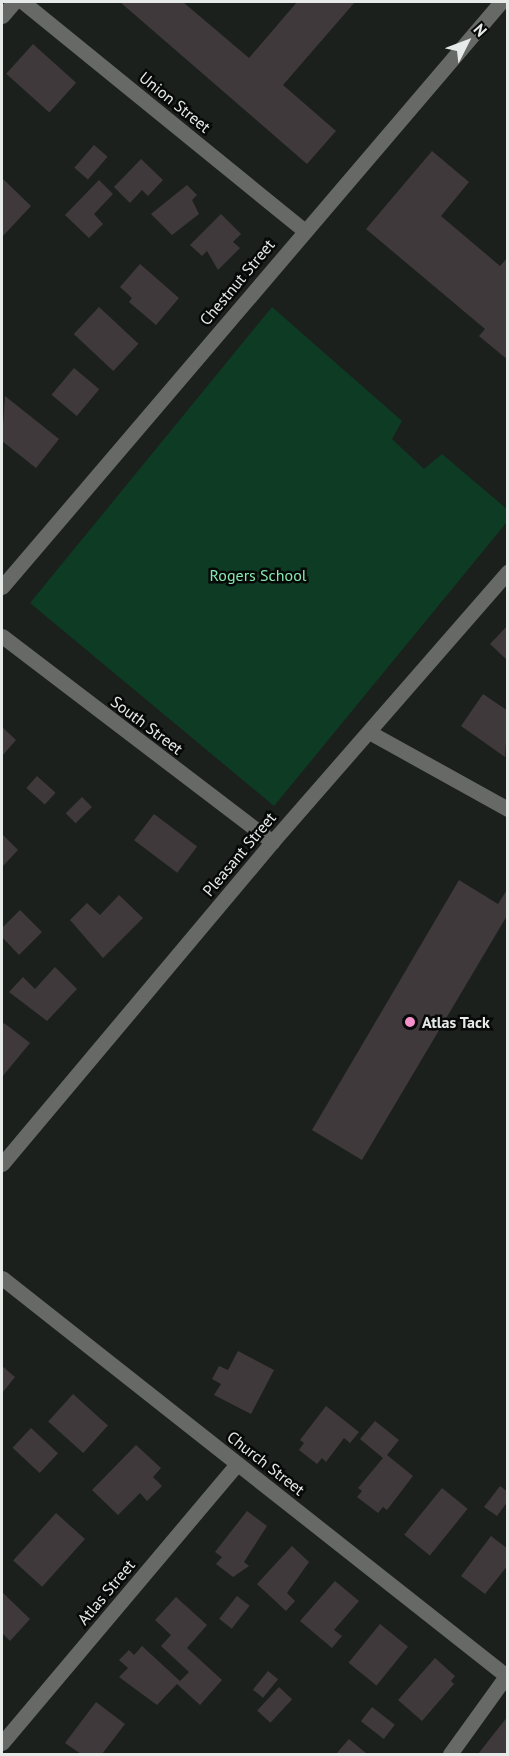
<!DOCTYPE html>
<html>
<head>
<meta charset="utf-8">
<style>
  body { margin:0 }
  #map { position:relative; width:509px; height:1756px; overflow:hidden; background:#1b201d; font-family:"PT Sans",sans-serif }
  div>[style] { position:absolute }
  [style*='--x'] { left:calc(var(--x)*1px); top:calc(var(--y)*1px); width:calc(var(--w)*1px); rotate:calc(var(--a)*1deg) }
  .green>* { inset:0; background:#0d3b24 }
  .building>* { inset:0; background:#3f393c; transform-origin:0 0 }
  .minor>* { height:15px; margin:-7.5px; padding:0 7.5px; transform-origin:7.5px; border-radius:7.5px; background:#676967 }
  .dots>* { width:16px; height:16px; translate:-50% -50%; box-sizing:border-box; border:3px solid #070908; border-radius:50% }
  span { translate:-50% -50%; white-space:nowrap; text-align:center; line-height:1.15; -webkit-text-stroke:5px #070908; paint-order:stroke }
  .street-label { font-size:16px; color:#e6eae8 }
  .park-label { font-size:16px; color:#86e9b0 }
  .poi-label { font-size:16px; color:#e6eae8; font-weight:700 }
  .left { translate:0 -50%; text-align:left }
  .frame { position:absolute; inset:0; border:3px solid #e6eae8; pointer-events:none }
  .north { position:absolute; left:437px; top:12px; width:60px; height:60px; -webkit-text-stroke:4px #070908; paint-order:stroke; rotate:48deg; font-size:16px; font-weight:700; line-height:24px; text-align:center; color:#e6eae8 }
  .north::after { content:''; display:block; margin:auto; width:21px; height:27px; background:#e6eae8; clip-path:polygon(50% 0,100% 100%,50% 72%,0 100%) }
</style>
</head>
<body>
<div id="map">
  <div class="green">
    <div style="clip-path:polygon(272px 307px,402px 421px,392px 439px,424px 469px,442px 454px,508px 510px,507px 522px,274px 806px,30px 603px)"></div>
  </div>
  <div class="building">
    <div style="clip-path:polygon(120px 2px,183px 2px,249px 58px,297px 2px,355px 2px,283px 85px,336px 131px,307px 164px)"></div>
    <div style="left:33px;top:44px;width:58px;height:40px;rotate:42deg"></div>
    <div style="left:94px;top:145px;width:18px;height:30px;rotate:41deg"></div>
    <div style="clip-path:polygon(432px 151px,469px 182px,441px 216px,500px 266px,508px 257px,508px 360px,479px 336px,485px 329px,366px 229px)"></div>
    <div style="clip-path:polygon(141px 159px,163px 180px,148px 196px,142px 190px,130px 203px,114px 187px)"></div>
    <div style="clip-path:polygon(2px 178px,31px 206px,2px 237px)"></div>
    <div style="clip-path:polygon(99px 180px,113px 194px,94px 214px,103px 224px,89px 238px,65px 215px)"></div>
    <div style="clip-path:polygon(187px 185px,197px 195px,192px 200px,199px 214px,172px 235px,151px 214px)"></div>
    <div style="clip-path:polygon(221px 214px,241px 234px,233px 242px,240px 248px,218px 270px,207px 251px,202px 256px,190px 245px)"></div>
    <div style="clip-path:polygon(140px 264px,179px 298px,156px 325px,129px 302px,132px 298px,120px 287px)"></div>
    <div style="left:99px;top:307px;width:54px;height:37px;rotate:43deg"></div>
    <div style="left:74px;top:368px;width:33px;height:35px;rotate:40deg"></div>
    <div style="clip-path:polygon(5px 396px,59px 439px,36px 468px,2px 441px)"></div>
    <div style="clip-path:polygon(508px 625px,508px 661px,490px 644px)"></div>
    <div style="clip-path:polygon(483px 694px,508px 711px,505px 757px,461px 726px)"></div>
    <div style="clip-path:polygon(2px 727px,16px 740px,2px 756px)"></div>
    <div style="left:37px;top:776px;width:25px;height:16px;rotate:42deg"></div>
    <div style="left:82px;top:797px;width:14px;height:23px;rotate:45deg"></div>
    <div style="left:154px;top:814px;width:54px;height:33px;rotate:37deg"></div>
    <div style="clip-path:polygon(2px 834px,18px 850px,2px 867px)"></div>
    <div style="clip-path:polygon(459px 880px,498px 904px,508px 888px,508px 914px,362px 1160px,312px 1130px)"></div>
    <div style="clip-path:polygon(119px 895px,143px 918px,103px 958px,70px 920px,87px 903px,100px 915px)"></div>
    <div style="clip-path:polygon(20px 910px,42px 932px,19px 955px,2px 937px,2px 928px)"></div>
    <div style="clip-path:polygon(55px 967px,77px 989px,47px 1021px,9px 992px,23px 977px,35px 989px)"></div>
    <div style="clip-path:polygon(4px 1023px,30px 1043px,2px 1077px,2px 1026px)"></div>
    <div style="clip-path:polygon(238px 1351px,274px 1370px,251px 1414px,214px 1395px,221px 1384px,212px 1379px,219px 1366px,228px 1370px)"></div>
    <div style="clip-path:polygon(2px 1366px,15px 1377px,2px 1393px)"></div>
    <div style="left:73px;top:1394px;width:47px;height:37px;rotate:42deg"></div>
    <div style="clip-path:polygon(326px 1406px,359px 1432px,350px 1443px,344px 1438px,326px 1462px,322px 1458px,317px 1464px,299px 1450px,304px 1443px,300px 1440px)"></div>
    <div style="clip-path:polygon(375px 1421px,399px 1440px,387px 1455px,413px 1476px,387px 1510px,383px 1507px,378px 1513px,357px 1497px,362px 1491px,358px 1488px,383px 1458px,360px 1439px)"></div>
    <div style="left:31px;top:1428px;width:37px;height:27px;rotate:43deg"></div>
    <div style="clip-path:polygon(136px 1445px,161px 1468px,153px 1477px,162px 1486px,147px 1501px,140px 1493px,118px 1515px,92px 1490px)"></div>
    <div style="clip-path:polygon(500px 1486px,508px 1492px,508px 1501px,497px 1516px,484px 1507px)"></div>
    <div style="left:442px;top:1488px;width:33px;height:60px;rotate:39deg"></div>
    <div style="clip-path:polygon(247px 1511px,267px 1526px,244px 1562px,249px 1566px,233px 1577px,216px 1564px,222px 1557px,215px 1552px)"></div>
    <div style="left:56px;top:1513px;width:39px;height:64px;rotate:42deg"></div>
    <div style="clip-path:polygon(491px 1536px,508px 1549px,508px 1565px,485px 1594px,461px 1576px)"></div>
    <div style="clip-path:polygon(292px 1546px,309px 1562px,287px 1593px,295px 1601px,286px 1611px,257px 1584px)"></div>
    <div style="clip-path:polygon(335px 1581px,359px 1601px,334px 1630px,342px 1636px,332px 1648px,300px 1621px)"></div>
    <div style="clip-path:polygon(2px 1592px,30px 1619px,10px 1641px,2px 1633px)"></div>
    <div style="left:237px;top:1596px;width:16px;height:29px;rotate:38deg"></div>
    <div style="clip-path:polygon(176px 1597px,207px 1625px,187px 1648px,222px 1680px,200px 1705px,177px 1684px,157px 1705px,119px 1677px,128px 1668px,119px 1660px,129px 1650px,134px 1655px,142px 1646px,180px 1681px,189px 1672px,161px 1646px,171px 1635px,155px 1620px)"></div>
    <div style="left:380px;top:1624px;width:36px;height:50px;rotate:39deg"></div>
    <div style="clip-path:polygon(435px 1658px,455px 1676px,451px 1681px,454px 1684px,422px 1721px,398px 1700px)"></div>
    <div style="left:268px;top:1671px;width:13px;height:24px;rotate:39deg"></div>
    <div style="left:279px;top:1687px;width:18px;height:32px;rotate:43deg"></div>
    <div style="clip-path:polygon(96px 1702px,125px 1724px,102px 1754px,81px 1754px,65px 1743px)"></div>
    <div style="left:372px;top:1707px;width:29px;height:18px;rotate:38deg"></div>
    <div style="clip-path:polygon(508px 1716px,508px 1754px,478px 1754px)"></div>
    <div style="clip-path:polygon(349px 1739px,367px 1754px,336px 1754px)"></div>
  </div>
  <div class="minor">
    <div style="--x:23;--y:2;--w:362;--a:39.1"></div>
    <div style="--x:2;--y:16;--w:18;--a:-49"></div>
    <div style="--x:2;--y:587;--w:769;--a:-49.54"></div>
    <div style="--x:2;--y:636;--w:340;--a:37.3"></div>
    <div style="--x:369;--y:732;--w:159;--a:29"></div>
    <div style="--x:2;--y:1164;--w:420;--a:-50"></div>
    <div style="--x:272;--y:842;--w:359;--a:-48.9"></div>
    <div style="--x:2;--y:1278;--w:644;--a:38.26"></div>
    <div style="--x:2;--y:1743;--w:365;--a:-49.9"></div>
    <div style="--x:450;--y:1754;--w:96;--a:-54.3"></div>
  </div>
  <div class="dots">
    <div style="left:410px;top:1022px;background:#f890cb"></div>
  </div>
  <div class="street-label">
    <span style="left:175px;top:102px;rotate:39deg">Union Street</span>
    <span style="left:237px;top:282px;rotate:-50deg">Chestnut Street</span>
    <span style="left:147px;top:725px;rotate:37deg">South Street</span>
    <span style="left:239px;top:854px;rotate:-50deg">Pleasant Street</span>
    <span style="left:266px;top:1463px;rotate:38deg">Church Street</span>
    <span style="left:106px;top:1592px;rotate:-50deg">Atlas Street</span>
  </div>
  <div class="park-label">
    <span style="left:258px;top:575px">Rogers School</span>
  </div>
  <div class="poi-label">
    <span class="left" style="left:422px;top:1022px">Atlas Tack</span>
  </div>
  <div class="frame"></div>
  <div class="north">N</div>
</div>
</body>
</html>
